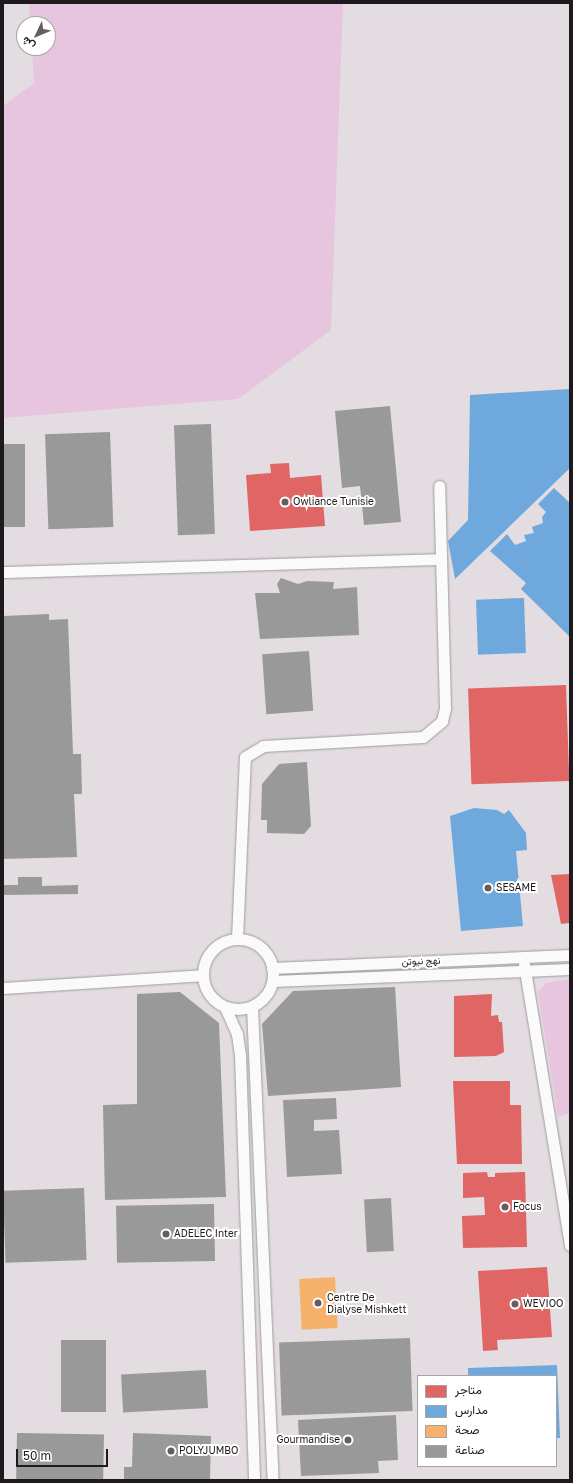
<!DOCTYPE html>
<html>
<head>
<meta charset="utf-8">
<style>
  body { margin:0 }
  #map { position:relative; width:573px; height:1483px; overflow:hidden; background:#e3dde1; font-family:"Golos Text",Vazirmatn,sans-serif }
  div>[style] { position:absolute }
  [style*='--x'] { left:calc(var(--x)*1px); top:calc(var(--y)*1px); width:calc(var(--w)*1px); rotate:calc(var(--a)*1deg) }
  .green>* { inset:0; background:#e7c5df }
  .shops>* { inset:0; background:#e06666; transform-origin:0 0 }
  .schools>* { inset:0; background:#6fa8dc; transform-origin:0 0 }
  .health>* { inset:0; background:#f6b26b; transform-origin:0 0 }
  .industry>* { inset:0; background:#999; transform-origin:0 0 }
  .roads { filter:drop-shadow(0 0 1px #a09b9e) drop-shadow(0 0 1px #a09b9e) }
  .minor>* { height:11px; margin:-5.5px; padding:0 5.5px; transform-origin:5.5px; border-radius:5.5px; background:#fbfafa }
  .minor>.ring { margin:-5.5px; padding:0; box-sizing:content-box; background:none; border:11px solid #fbfafa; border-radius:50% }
  .dots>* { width:11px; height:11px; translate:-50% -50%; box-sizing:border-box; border:2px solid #fff; border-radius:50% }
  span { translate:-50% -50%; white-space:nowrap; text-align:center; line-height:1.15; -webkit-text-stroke:4px #fff; paint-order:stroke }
  .poi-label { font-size:10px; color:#1d191c }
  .left { translate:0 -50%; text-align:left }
  .right { translate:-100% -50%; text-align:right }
  .street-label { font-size:10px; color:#1d191c }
  .frame { position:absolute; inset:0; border:4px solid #1d191c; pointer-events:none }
  .legend { position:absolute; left:417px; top:1375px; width:140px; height:92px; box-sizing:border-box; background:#fff; border:1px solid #a5a3a4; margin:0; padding:5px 7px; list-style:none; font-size:12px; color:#1d191c }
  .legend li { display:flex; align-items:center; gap:8px; height:20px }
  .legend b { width:20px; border:1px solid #a5a3a4 }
  .north { position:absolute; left:16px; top:16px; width:40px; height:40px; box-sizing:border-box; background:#fff; border:1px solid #a5a3a4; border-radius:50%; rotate:226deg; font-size:11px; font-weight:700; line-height:16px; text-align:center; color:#1d191c }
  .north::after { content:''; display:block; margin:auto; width:14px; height:18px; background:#625e61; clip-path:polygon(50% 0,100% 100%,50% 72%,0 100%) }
  .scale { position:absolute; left:16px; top:1449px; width:92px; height:18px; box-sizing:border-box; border:2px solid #1d191c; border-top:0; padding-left:5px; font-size:12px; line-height:14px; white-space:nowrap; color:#1d191c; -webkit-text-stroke:3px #fff; paint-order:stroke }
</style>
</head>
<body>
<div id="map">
  <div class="green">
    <div style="clip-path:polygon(29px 3px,343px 3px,331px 330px,238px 399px,3px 418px,3px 106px,34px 83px,32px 48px,48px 48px,48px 24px,30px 24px)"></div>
    <div style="clip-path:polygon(570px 979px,570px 1113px,558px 1117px,538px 992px,546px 983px)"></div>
  </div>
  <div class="shops">
    <div style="clip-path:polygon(289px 463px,290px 478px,321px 475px,325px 526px,250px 531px,246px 475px,271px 473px,270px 464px)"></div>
    <div style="left:566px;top:685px;width:96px;height:98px;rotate:88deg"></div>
    <div style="clip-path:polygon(570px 874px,570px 923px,561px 924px,551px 875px)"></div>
    <div style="clip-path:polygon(492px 994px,491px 1016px,498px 1015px,499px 1022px,502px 1022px,504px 1052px,496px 1056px,454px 1057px,454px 996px)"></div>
    <div style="clip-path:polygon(453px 1081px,510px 1081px,510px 1105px,521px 1105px,522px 1164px,457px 1164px)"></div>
    <div style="clip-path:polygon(487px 1172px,488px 1177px,495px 1177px,495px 1173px,525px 1172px,527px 1247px,463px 1248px,462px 1216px,485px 1215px,484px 1197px,463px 1198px,463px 1173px)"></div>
    <div style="clip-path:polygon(547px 1267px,552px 1337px,497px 1340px,498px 1350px,483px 1351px,478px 1271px)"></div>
  </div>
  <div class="schools">
    <div style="clip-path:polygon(570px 389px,570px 468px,455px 579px,448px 541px,468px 520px,470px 395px)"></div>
    <div style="clip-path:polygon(554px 488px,570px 503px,570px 637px,521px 589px,526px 583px,490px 551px,507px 534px,515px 545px,526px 541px,524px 535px,534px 533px,532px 527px,543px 523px,542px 517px,546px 512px,538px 504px)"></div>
    <div style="left:524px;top:598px;width:55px;height:48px;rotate:88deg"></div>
    <div style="clip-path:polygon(474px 808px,497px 810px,504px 814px,509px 810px,526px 833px,527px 850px,516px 851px,523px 926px,461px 931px,450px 816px)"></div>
    <div style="clip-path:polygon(557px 1365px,560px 1438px,556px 1438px,556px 1376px,468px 1376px,468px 1368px)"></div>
  </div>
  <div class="health">
    <div style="left:335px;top:1277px;width:51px;height:36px;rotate:87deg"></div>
  </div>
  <div class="industry">
    <div style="clip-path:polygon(390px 406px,401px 522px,364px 525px,360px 486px,342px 488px,335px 411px)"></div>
    <div style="left:211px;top:424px;width:110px;height:37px;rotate:88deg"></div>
    <div style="left:110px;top:432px;width:95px;height:65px;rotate:88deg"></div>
    <div style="left:3px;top:444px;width:22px;height:83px"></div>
    <div style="clip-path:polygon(281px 578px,298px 584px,307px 581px,334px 582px,333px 589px,357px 587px,359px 635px,260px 639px,255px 593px,280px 593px,277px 584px)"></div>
    <div style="clip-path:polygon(49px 614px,49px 620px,68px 619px,73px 754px,81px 754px,82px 794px,74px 794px,77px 857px,3px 859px,3px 616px)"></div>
    <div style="left:309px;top:651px;width:60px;height:47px;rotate:86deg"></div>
    <div style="clip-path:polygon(307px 762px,311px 826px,304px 834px,267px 833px,267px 820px,261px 820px,262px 784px,279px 764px)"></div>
    <div style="clip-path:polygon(18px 877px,42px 877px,42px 886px,78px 885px,78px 894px,3px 895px,3px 885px,18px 885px)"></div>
    <div style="clip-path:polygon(395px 987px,401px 1087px,268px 1096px,262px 1024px,293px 991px)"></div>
    <div style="clip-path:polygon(180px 992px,219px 1023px,226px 1197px,105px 1200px,103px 1105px,137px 1104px,137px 994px)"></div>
    <div style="clip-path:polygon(336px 1098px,337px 1119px,314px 1120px,314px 1131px,339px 1130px,342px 1174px,287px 1177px,283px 1100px)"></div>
    <div style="left:84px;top:1188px;width:72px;height:81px;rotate:88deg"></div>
    <div style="left:391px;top:1198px;width:53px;height:27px;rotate:87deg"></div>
    <div style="left:214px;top:1204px;width:57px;height:98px;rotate:89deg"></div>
    <div style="left:410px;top:1338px;width:73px;height:131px;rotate:88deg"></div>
    <div style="left:61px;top:1340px;width:45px;height:72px"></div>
    <div style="left:206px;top:1370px;width:38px;height:85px;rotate:87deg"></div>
    <div style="clip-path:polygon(396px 1415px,398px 1460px,378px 1461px,379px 1473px,301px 1476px,298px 1420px)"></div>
    <div style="left:17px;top:1433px;width:87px;height:47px;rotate:1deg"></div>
    <div style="clip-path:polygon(133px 1433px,211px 1436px,210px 1480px,124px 1480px,124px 1467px,132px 1467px)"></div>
  </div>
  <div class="roads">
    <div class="minor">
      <div style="--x:3;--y:572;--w:437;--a:-1.7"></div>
      <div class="ring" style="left:203px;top:939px;width:59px;height:59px"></div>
      <div style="--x:237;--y:939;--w:182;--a:-87.5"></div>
      <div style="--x:245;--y:757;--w:21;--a:-31"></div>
      <div style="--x:263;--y:746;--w:160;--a:-3.2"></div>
      <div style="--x:423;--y:737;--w:25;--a:-40"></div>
      <div style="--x:442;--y:721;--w:13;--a:-77"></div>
      <div style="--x:445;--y:708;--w:222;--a:-91.5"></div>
      <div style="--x:524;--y:964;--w:285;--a:80.7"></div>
      <div style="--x:272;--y:968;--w:298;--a:-2.5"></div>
      <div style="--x:273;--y:981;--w:297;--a:-2.3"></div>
      <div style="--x:3;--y:988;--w:199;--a:-3.7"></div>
      <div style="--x:225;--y:1007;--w:30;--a:66"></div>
      <div style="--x:237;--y:1034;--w:21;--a:82"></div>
      <div style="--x:240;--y:1055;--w:425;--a:88.1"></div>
      <div style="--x:252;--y:1007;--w:473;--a:87.5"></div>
    </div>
  </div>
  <div class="dots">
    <div style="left:285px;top:502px;background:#625e61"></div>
    <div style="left:488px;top:888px;background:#625e61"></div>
    <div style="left:505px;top:1207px;background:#625e61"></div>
    <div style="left:166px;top:1234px;background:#625e61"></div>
    <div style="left:318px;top:1303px;background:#625e61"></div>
    <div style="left:515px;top:1304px;background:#625e61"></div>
    <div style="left:348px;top:1440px;background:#625e61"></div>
    <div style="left:171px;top:1451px;background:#625e61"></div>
  </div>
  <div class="poi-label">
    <span class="left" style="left:293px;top:502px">Owliance Tunisie</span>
    <span class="left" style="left:496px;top:888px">SESAME</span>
    <span class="left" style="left:513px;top:1207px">Focus</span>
    <span class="left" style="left:174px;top:1234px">ADELEC Inter</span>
    <span class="left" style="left:327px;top:1303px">Centre De<br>Dialyse Mishkett</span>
    <span class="left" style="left:523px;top:1304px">WEVIOO</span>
    <span class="right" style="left:340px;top:1440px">Gourmandise</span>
    <span class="left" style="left:179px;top:1451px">POLYJUMBO</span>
  </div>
  <div class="street-label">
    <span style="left:421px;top:961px;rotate:-2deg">نهج نيوتن</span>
  </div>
  <div class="frame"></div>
  <ul class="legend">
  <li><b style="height:11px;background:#e06666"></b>متاجر</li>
  <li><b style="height:11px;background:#6fa8dc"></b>مدارس</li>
  <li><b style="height:11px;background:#f6b26b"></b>صحة</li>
  <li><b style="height:11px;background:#999"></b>صناعة</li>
  </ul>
  <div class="north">ش</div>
  <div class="scale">50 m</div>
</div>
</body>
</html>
